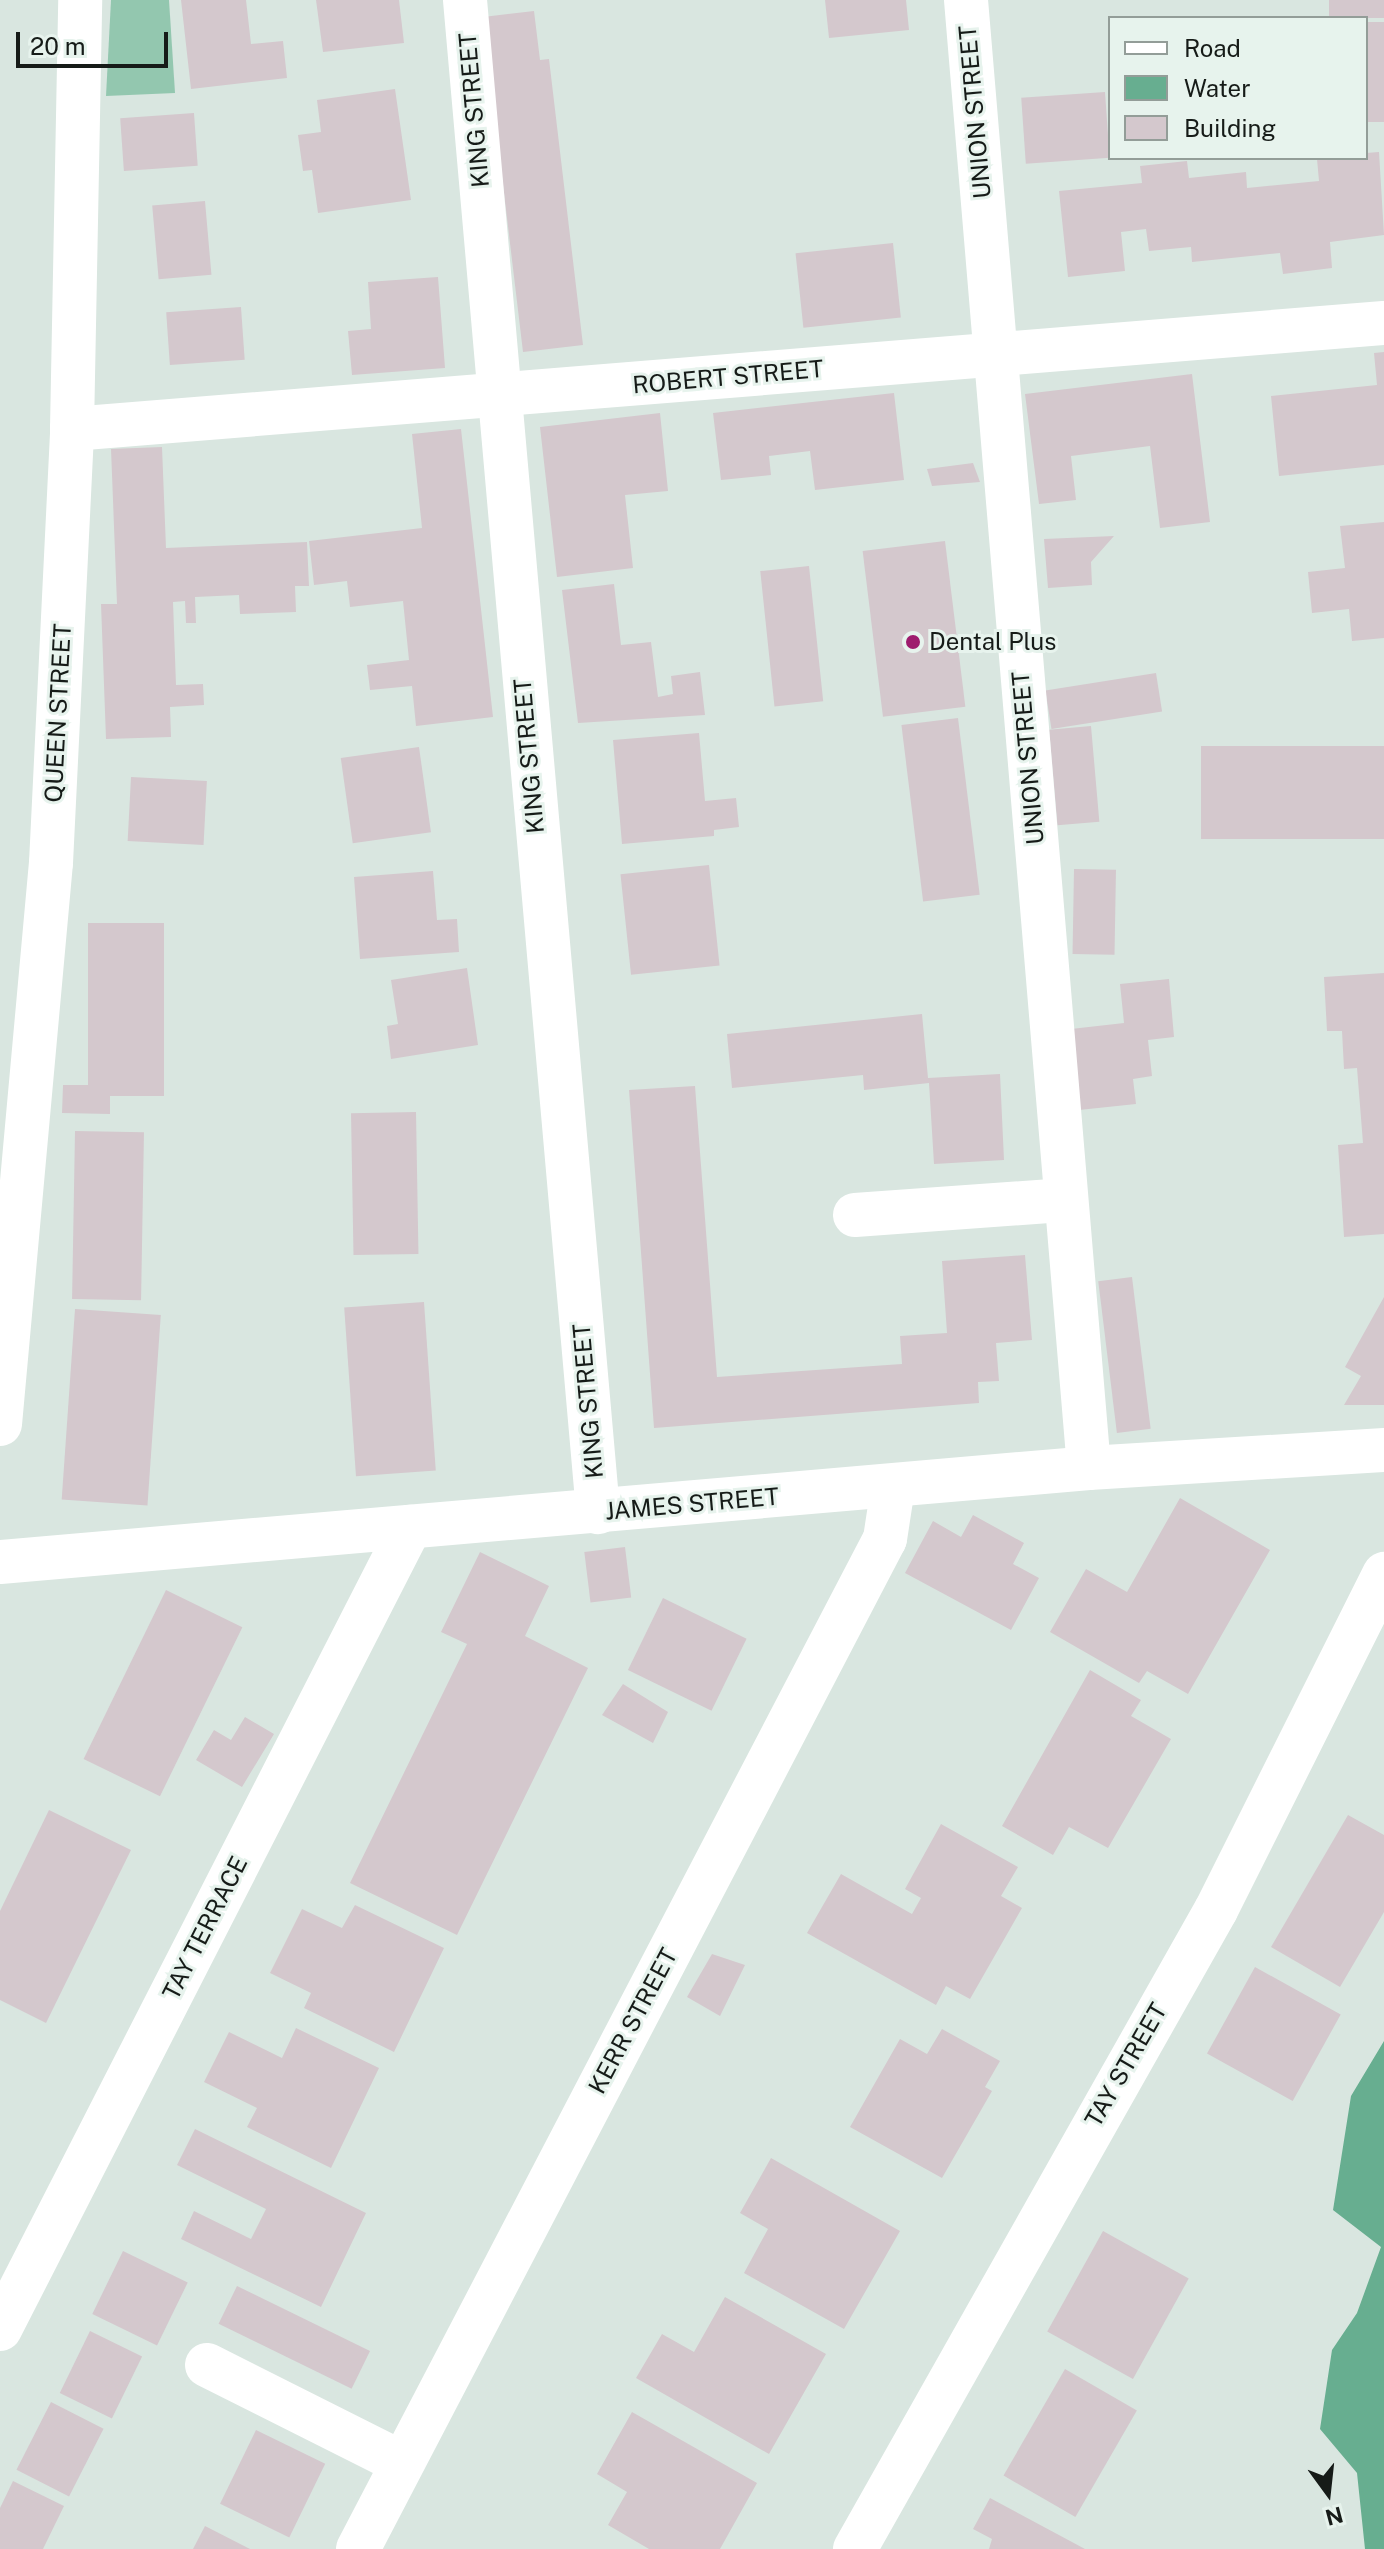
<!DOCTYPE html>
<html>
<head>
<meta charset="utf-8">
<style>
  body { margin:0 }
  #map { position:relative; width:1384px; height:2549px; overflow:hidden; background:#d9e6e0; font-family:"Public Sans",sans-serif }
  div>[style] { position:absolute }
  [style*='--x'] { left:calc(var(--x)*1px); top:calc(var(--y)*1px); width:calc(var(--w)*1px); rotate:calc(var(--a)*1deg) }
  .green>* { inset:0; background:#93c7af }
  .water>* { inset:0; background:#67ae90 }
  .building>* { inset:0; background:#d4c8cd; transform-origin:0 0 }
  .minor>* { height:44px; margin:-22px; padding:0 22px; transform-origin:22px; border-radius:22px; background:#fff }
  .major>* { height:44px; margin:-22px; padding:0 22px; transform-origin:22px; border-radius:22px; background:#fff }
  .dots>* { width:22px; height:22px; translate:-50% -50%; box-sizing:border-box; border:4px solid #e7f3ed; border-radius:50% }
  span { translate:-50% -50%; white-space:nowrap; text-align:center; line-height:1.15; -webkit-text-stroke:6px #e7f3ed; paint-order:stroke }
  .street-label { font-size:24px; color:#161b18 }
  .poi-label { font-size:24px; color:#161b18 }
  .left { translate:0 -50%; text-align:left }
  .legend { position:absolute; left:1108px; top:16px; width:260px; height:144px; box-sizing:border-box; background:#e7f3ed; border:2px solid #939d98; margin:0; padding:10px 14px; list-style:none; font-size:24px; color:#161b18 }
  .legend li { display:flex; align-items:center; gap:16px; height:40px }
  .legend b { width:40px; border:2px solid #939d98 }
  .north { position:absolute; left:1288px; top:2453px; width:80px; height:80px; -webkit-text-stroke:6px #e7f3ed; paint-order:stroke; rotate:165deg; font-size:22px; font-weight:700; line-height:32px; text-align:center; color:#161b18 }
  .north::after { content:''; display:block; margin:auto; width:28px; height:36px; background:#161b18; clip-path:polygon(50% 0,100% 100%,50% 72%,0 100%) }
  .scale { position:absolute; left:16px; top:32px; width:152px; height:36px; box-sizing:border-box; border:4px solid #161b18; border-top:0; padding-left:10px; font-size:24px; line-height:28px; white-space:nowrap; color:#161b18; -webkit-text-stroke:6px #e7f3ed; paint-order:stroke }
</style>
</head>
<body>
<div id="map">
  <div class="green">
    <div style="clip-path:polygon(111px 0,169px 0,175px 93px,106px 96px)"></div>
  </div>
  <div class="water">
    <div style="clip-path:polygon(1384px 2041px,1384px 2549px,1365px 2549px,1357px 2473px,1320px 2429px,1332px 2350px,1357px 2313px,1381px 2247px,1333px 2210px,1351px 2096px)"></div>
  </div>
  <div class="building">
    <div style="clip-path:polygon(181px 0,246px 0,251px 44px,283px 41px,287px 78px,191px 89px)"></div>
    <div style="clip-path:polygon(316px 0,399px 0,404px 43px,323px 52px)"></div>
    <div style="clip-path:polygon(825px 0,906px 0,909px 30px,829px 38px)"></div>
    <div style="left:1329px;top:0;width:55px;height:18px"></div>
    <div style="clip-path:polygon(534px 11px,540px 60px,549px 59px,583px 345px,523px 352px,483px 17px)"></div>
    <div style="left:1384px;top:22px;width:100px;height:18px;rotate:90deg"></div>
    <div style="clip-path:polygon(395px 89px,411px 200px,318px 213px,312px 170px,303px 171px,298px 135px,321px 132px,317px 100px)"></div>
    <div style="left:1105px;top:92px;width:66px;height:84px;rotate:86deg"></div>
    <div style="left:194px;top:113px;width:53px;height:74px;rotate:86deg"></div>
    <div style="clip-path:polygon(1379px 152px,1384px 235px,1330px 242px,1332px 268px,1283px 274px,1280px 253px,1192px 262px,1191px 247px,1149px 251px,1146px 229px,1121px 232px,1125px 271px,1068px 277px,1059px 191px,1142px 183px,1140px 166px,1187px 161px,1189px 178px,1246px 172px,1247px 188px,1319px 181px,1317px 159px,1366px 158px,1366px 153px)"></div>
    <div style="left:205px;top:201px;width:74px;height:53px;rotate:85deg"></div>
    <div style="left:893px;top:243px;width:75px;height:98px;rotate:84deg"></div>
    <div style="clip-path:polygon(438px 277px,445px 368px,352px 375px,348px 331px,371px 329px,368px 282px)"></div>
    <div style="left:241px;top:307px;width:53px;height:75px;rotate:86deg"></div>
    <div style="clip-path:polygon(1384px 352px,1384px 465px,1279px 476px,1271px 396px,1377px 385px,1374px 353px)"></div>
    <div style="clip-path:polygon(1192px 374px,1210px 522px,1160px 528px,1150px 446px,1071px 456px,1076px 500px,1039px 504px,1025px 394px)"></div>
    <div style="clip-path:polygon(894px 393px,904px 480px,815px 490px,810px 451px,769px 456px,771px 475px,721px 480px,713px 413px)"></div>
    <div style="clip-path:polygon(660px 413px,668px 491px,625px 495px,633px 568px,557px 577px,540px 427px)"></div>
    <div style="clip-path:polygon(461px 429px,493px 717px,416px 726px,412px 686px,370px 690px,367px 665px,409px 660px,403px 601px,350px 607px,347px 581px,314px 585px,309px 541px,422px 528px,412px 434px)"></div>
    <div style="clip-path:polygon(162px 447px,166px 548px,307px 542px,309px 586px,295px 586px,296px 612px,240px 614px,239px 595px,195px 597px,196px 623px,186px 623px,185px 601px,173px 602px,176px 685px,203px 684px,204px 705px,170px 707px,171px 737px,106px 739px,101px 604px,117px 604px,111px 449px)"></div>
    <div style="clip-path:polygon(973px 463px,980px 482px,932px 486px,927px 469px)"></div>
    <div style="clip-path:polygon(1384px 522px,1384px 638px,1352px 641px,1349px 609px,1312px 613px,1308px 572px,1345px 568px,1340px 526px)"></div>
    <div style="clip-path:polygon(1114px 536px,1091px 562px,1092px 585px,1048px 588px,1044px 539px)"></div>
    <div style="left:945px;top:541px;width:167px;height:83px;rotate:83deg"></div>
    <div style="left:809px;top:566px;width:136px;height:49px;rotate:84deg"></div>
    <div style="clip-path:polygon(614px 584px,621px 645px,651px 642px,658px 697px,673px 694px,671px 676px,700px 672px,705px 715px,578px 723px,562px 590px)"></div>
    <div style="left:1156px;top:673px;width:39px;height:112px;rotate:81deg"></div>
    <div style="left:958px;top:718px;width:178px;height:57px;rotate:83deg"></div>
    <div style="left:1091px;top:726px;width:96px;height:42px;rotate:85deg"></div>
    <div style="clip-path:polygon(699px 733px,705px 801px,736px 798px,739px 827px,714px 830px,714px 836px,622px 844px,613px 740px)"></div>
    <div style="left:1384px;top:746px;width:93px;height:183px;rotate:90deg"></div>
    <div style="left:419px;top:747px;width:86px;height:79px;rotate:82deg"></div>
    <div style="left:131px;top:777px;width:76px;height:64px;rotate:3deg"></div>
    <div style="left:709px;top:865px;width:101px;height:89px;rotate:84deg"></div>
    <div style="left:1074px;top:869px;width:42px;height:85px;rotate:1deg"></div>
    <div style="clip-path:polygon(433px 871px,437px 920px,457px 919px,459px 952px,360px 959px,354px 877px)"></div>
    <div style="clip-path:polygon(88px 923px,164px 923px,164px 1096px,110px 1096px,110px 1114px,62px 1113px,63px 1085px,88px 1085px)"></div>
    <div style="clip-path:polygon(467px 968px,478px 1045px,391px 1059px,387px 1026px,398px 1024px,391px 980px)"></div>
    <div style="clip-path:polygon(1384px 973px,1384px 1234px,1344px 1237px,1338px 1145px,1363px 1143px,1357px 1068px,1344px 1069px,1342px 1031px,1327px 1031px,1324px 977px)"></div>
    <div style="clip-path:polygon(1169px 979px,1174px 1037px,1148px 1040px,1152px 1076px,1133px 1079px,1136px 1104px,1079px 1110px,1071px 1029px,1124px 1023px,1120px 984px)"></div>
    <div style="clip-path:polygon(922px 1014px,928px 1078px,1000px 1074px,1004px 1160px,934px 1164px,929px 1083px,864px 1090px,863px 1075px,732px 1088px,727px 1034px)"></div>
    <div style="clip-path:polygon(695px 1086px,717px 1377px,902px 1364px,900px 1336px,947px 1333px,942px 1261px,1025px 1255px,1032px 1340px,996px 1343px,999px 1381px,978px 1382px,979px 1403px,654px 1428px,629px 1090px)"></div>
    <div style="left:416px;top:1112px;width:142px;height:65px;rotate:89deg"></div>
    <div style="left:75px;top:1131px;width:69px;height:168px;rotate:1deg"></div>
    <div style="left:1132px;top:1277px;width:153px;height:34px;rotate:83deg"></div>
    <div style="clip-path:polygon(1384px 1297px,1384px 1405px,1344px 1405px,1361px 1376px,1345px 1367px)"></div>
    <div style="left:424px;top:1302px;width:169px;height:80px;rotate:86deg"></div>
    <div style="left:75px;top:1309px;width:86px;height:191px;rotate:4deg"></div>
    <div style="clip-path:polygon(1180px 1498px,1270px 1550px,1188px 1694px,1147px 1671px,1139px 1683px,1050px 1632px,1086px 1569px,1127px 1592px)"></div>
    <div style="clip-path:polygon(973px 1515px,1024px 1543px,1013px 1564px,1039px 1578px,1011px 1630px,905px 1573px,933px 1521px,961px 1537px)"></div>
    <div style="left:625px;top:1547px;width:51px;height:41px;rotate:83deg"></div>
    <div style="clip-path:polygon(480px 1552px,549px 1586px,525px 1636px,588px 1668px,457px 1935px,350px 1883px,467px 1644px,441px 1632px)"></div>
    <div style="left:166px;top:1590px;width:85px;height:188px;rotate:26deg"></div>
    <div style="left:663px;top:1598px;width:93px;height:80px;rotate:26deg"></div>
    <div style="clip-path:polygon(1090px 1670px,1141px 1700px,1131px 1716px,1171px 1739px,1108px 1848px,1069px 1827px,1053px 1855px,1002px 1826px)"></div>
    <div style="clip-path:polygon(623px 1684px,668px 1712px,653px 1743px,602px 1715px)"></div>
    <div style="clip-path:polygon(245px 1717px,274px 1734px,242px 1787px,196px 1760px,214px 1730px,231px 1740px)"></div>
    <div style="clip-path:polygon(49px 1810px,131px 1850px,46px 2023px,0 2000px,0 1911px)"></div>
    <div style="clip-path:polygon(1348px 1815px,1384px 1835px,1384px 1912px,1340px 1987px,1271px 1947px)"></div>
    <div style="clip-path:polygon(941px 1824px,1018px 1867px,1001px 1896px,1022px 1908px,970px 1999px,946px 1986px,936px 2005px,807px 1933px,841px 1874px,912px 1914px,921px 1898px,905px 1889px)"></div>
    <div style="clip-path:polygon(355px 1905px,444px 1948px,394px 2052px,304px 2008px,311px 1993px,270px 1973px,302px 1909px,342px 1928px)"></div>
    <div style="clip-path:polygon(712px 1954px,745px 1965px,720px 2016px,687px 1997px)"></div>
    <div style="left:1255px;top:1967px;width:98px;height:99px;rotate:29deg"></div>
    <div style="clip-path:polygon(296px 2028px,379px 2068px,331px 2168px,247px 2127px,257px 2108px,204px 2082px,229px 2032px,282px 2058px)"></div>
    <div style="clip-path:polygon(942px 2029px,1000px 2061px,985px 2087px,992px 2091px,942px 2178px,850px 2127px,900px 2039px,927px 2054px)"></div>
    <div style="clip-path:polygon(195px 2129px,366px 2213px,321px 2307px,181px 2239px,194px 2211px,251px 2239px,266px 2209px,177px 2165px)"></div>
    <div style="clip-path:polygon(771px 2158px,900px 2231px,844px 2329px,744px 2273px,768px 2229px,740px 2213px)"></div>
    <div style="left:1103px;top:2231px;width:98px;height:115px;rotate:29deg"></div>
    <div style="left:123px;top:2251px;width:72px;height:70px;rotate:26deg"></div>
    <div style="left:237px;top:2286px;width:148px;height:42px;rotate:26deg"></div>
    <div style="clip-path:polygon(725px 2297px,826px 2354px,769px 2454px,636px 2378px,662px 2334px,694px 2352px)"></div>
    <div style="left:90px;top:2331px;width:58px;height:69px;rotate:26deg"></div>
    <div style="left:1065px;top:2369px;width:83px;height:123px;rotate:30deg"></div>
    <div style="left:51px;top:2402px;width:59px;height:76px;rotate:27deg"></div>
    <div style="clip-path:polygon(632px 2412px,757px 2483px,720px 2549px,649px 2549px,608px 2525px,627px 2492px,597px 2474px)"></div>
    <div style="left:256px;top:2430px;width:77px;height:82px;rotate:26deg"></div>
    <div style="clip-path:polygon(13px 2481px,64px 2506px,43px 2549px,0 2549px,0 2508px)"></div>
    <div style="clip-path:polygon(990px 2498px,1085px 2549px,989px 2549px,992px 2539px,973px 2529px)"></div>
    <div style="clip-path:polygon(205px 2526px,250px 2549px,193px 2549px)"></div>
  </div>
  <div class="minor">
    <div style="--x:465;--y:0;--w:1518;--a:84.97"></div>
    <div style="--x:966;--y:0;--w:1473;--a:85.21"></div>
    <div style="--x:72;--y:429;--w:1316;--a:-4.62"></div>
    <div style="--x:855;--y:1215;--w:211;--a:-4.1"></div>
    <div style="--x:0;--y:1424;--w:563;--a:-84.81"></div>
    <div style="--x:51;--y:863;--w:435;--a:-87.2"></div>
    <div style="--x:72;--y:429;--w:429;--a:-88.9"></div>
    <div style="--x:0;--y:1562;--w:1093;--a:-4.93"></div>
    <div style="--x:1089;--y:1468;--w:296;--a:-3.5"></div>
    <div style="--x:0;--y:2329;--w:901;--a:-62.92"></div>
    <div style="--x:207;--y:2365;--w:218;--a:26.7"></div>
    <div style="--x:358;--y:2549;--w:1139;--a:-62.45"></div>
    <div style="--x:885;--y:1539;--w:53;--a:-81.3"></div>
  </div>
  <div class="major">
    <div style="--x:855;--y:2549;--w:734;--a:-60.54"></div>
    <div style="--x:1216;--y:1910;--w:376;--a:-63.4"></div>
  </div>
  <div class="dots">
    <div style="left:913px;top:642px;background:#9e1c6e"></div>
  </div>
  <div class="street-label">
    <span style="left:474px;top:110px;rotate:-95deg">KING STREET</span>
    <span style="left:975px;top:112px;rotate:-95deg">UNION STREET</span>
    <span style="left:728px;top:377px;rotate:-5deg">ROBERT STREET</span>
    <span style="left:58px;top:713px;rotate:-87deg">QUEEN STREET</span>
    <span style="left:529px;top:756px;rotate:-95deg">KING STREET</span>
    <span style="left:1028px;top:758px;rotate:-95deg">UNION STREET</span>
    <span style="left:588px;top:1401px;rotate:-95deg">KING STREET</span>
    <span style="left:692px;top:1504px;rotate:-5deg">JAMES STREET</span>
    <span style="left:205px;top:1928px;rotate:-63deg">TAY TERRACE</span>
    <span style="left:633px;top:2021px;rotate:-62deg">KERR STREET</span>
    <span style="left:1126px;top:2065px;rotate:-60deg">TAY STREET</span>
  </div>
  <div class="poi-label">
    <span class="left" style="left:929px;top:642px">Dental Plus</span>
  </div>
  <ul class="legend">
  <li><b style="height:10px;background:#fff"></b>Road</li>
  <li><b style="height:22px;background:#67ae90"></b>Water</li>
  <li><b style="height:22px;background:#d4c8cd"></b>Building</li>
  </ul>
  <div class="north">N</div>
  <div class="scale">20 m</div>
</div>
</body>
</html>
